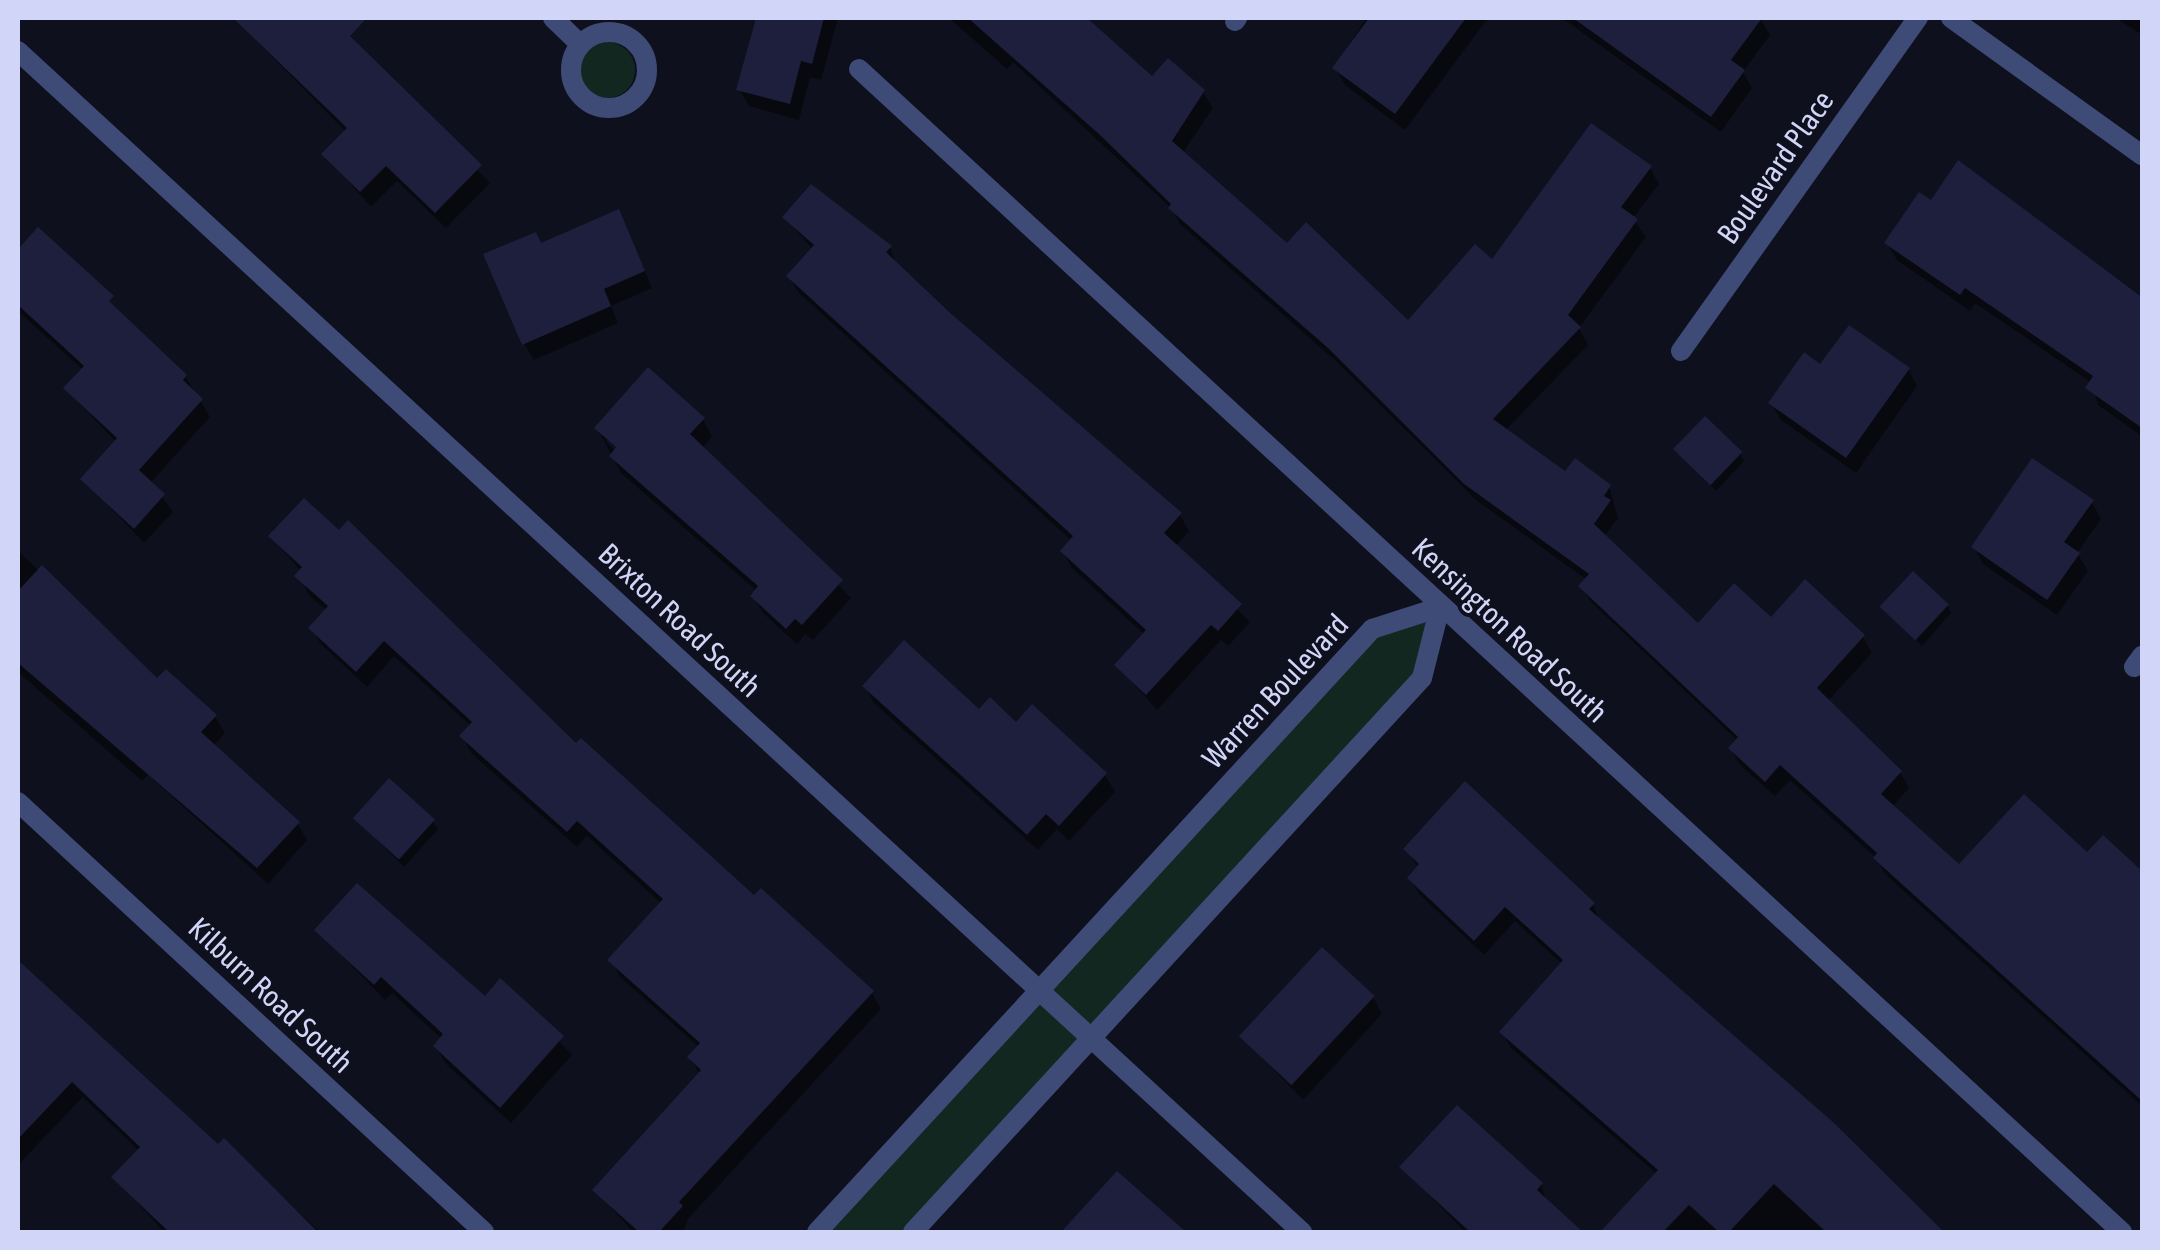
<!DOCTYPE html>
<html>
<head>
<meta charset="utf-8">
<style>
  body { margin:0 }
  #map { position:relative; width:2160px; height:1250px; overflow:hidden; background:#0f101d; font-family:"Asap Condensed",sans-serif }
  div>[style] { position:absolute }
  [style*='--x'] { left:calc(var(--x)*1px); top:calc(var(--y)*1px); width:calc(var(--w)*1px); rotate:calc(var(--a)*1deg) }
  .green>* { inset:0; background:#132721 }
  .round { border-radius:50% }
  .shadow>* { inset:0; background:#0007 }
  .building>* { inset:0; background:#1d1f3c; transform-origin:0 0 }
  .street>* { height:20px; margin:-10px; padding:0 10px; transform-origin:10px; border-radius:10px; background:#3f4b77 }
  .street>.ring { margin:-10px; padding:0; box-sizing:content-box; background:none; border:20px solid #3f4b77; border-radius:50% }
  span { translate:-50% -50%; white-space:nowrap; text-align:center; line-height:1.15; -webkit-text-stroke:8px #0f101d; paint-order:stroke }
  .street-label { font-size:30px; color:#d1d6f9 }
  .frame { position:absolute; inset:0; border:20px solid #d1d6f9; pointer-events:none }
</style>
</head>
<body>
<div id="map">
  <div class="green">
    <div class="round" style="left:579px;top:42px;width:56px;height:56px"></div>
    <div style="clip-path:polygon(1440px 607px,1422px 678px,913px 1232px,817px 1232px,1372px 629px)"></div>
  </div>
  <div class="shadow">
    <div style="clip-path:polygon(234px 18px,331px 18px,490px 183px,446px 228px,397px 181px,371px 207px,324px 154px,346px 132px)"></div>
    <div style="clip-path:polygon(759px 18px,838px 18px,821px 80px,810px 77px,799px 120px,749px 106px,739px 89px)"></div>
    <div style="clip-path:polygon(949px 18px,1083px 18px,1152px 79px,1203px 92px,1213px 108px,1182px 154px,1288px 247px,1408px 324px,1493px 263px,1650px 168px,1659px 184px,1633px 218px,1646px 237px,1579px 328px,1588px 345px,1505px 431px,1566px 474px,1609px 486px,1618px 518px,1604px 537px,1698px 627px,1772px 620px,1805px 583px,1863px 637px,1872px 653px,1827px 702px,1900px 772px,1909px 788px,1892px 807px,1959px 868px,2087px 855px,2142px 894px,2142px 1106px,1885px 874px,1876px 858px,1790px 780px,1775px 796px,1740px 765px,1731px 749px,1738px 741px,1591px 602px,1582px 586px,1587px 580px,1476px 500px,1339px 364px,1180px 224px,1171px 208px,1013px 62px,1007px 69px)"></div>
    <div style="clip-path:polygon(1366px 18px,1488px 18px,1405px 130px,1345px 85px,1335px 68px)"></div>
    <div style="clip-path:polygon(1562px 18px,1760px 18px,1770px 35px,1743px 72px,1752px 88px,1721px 132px)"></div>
    <div style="clip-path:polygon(2116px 18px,2142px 18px,2142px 35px)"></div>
    <div style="clip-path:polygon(1959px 164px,2142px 296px,2142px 436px,2098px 405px,2092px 383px,1975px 303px,1970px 311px,1897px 260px,1887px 243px,1931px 204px)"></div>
    <div style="clip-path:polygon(785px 217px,890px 248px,897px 266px,947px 313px,1180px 515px,1189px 531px,1175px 547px,1250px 622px,1228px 646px,1221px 640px,1157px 710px,1117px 665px,1145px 635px,1072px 568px,1063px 552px,1072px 541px,799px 293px,789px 277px,813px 250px)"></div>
    <div style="clip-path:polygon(627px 229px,652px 288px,611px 306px,618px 323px,534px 360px,524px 344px,541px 246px)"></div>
    <div style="clip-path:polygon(38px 231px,185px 376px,210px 417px,151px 482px,173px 512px,144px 543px,83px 479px,117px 443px,66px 389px,83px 370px,18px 311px,18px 253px)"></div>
    <div style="clip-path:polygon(1821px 367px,1908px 369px,1917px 386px,1856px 473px,1781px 420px,1771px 403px)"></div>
    <div style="clip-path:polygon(evenodd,703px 420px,712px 436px,702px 448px,851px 598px,813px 640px,805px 634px,797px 644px,763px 613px,753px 596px,757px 591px,621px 473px,597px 428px,703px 420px,607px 436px,627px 454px,623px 457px,607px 443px,607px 436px)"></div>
    <div style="clip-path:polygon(1676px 449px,1740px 453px,1744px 461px,1716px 491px)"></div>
    <div style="clip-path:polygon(2092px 502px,2101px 519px,2077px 553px,2088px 571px,2057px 615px,1983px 564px,1974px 547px)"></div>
    <div style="clip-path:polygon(271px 537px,576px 746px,872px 993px,881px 1009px,688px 1219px,683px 1232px,633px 1232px,595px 1190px,700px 1075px,690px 1057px,699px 1047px,620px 977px,611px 960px,662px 904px,587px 836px,577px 847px,471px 753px,462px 736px,471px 726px,394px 656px,367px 687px,321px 644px,311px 628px,327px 611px,307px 593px,301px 571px)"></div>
    <div style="clip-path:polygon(18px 551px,157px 682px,215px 717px,225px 733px,213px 746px,298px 824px,307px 840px,268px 884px,148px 775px,142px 781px,18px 672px)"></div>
    <div style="clip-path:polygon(1947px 605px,1951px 613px,1922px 646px,1884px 607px)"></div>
    <div style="clip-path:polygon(865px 686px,979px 713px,1105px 775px,1115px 792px,1069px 841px,1057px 829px,1038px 850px,874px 703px)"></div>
    <div style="clip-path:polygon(355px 818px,433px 822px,438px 829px,404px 867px)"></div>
    <div style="clip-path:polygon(1406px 849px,1593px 904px,1600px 922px,1832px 1125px,1943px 1232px,1603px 1232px,1657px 1174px,1511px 1048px,1502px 1033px,1563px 965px,1515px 921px,1484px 955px,1419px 894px,1410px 878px,1419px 868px)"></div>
    <div style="clip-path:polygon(317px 930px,485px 999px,500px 982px,572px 1055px,511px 1123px,445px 1063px,436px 1046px,442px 1039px,392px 993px,385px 1000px)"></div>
    <div style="clip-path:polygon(18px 961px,218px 1148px,224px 1142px,320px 1232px,164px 1232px,114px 1177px,139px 1151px,83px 1097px,18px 1165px,18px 1084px,36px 1065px,18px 1046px)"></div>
    <div style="clip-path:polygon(1373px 997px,1382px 1014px,1303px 1100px,1242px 1037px)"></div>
    <div style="clip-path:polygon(1402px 1167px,1541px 1185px,1547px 1203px,1580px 1232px,1465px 1232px)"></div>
    <div style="clip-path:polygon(1117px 1174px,1182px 1232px,1067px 1232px)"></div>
  </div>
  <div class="building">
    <div style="clip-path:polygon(233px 18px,367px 18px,350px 36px,482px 165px,435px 213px,386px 166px,360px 192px,321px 154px,347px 128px)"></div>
    <div style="clip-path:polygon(756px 18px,824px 18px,812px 64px,801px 61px,790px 104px,736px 90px)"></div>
    <div style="clip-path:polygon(968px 18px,1087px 18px,1152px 76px,1168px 58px,1205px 90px,1172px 141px,1287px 243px,1306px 222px,1408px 320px,1475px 244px,1492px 259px,1591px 123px,1652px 166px,1621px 207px,1638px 219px,1568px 315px,1581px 327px,1493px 419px,1565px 471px,1575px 458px,1611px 485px,1604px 496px,1611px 500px,1594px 524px,1698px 623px,1734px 583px,1771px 617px,1805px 579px,1865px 635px,1817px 688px,1902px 771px,1881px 794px,1959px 864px,2024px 794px,2087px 852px,2103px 835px,2142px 871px,2142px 1101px,1873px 858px,1877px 853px,1780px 765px,1765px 782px,1728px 748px,1738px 737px,1578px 586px,1589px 574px,1464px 484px,1328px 348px,1168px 208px,1171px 204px,1100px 135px)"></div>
    <div style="clip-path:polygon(1369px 18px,1466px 18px,1395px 114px,1332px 68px)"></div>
    <div style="clip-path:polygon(1573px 18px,1762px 18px,1731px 60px,1745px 70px,1711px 117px)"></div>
    <div style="clip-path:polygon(1958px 160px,2142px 297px,2142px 428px,2085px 388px,2093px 376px,1965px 288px,1960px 295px,1884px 243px,1919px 192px,1931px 200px)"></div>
    <div style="clip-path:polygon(811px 184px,892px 246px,886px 252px,948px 311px,1182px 513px,1164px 533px,1242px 604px,1218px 631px,1211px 625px,1146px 695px,1114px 665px,1146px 630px,1060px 551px,1073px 536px,786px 276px,814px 245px,782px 217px)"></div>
    <div style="clip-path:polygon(619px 209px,645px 271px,604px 289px,611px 306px,522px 345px,483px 254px,536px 232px,541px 243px)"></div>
    <div style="clip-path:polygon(38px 227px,114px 296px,109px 301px,187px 375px,183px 380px,203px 399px,139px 470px,165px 494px,134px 529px,80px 479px,117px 438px,63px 388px,84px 366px,18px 305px,18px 249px)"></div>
    <div style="clip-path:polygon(1849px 325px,1910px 368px,1846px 458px,1768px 403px,1804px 352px,1820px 364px)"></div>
    <div style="clip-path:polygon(648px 367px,705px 418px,690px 434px,843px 580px,802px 625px,795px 619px,786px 629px,750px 596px,758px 586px,609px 456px,616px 447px,594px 428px)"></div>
    <div style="left:1705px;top:416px;width:52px;height:46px;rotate:44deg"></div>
    <div style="clip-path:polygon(2032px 458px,2094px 500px,2064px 542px,2080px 553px,2047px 600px,1971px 547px)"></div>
    <div style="clip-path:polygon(304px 498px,339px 530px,348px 520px,576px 743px,581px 738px,754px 895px,761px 888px,874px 991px,679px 1202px,683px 1206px,659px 1232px,639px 1232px,592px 1190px,701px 1070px,687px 1057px,700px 1043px,607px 960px,663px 899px,577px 821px,567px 832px,459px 736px,472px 722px,384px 641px,356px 672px,308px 628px,328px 606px,294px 576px,302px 567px,268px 536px)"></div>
    <div style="clip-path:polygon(42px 565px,157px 678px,166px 669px,217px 715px,201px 732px,300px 822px,257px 868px,18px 663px,18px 591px)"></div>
    <div style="left:1913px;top:571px;width:49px;height:49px;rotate:43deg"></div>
    <div style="clip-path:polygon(904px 640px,979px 709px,990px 697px,1016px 722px,1032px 704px,1107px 773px,1059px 826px,1046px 814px,1027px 835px,862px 686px)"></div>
    <div style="left:389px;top:778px;width:62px;height:54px;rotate:42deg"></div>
    <div style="clip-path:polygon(1465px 781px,1595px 903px,1589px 909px,1834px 1123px,1944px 1232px,1826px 1232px,1774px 1184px,1729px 1232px,1719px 1232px,1689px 1205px,1663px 1232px,1600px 1232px,1658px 1170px,1499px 1032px,1563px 960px,1505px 907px,1474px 941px,1407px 878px,1419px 864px,1403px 849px)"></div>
    <div style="clip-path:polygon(357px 883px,485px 996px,500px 978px,564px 1036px,500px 1108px,433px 1046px,443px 1034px,381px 977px,374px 985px,314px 930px)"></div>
    <div style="left:1322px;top:947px;width:72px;height:122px;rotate:43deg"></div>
    <div style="clip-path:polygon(18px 960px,218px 1144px,224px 1138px,318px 1232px,169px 1232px,111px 1177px,140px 1147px,72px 1082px,18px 1139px)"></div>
    <div style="clip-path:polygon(1457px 1105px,1543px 1183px,1537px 1190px,1583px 1232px,1470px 1232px,1399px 1167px)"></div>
    <div style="clip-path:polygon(1117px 1171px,1186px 1232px,1061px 1232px)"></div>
  </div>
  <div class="street">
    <div style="--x:553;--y:18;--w:37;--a:44"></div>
    <div style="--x:1951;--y:18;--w:235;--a:35.7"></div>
    <div style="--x:1235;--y:21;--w:4;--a:-56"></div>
    <div class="ring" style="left:571px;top:32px;width:56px;height:56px"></div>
    <div style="--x:18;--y:51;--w:1745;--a:42.61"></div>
    <div style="--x:859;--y:69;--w:1717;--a:42.64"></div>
    <div style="--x:1681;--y:351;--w:409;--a:-54.6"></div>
    <div style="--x:2134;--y:667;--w:14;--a:-54"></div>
    <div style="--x:18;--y:802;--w:634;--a:42.7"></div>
    <div style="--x:817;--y:1232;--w:820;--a:-47.37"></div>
    <div style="--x:1372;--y:629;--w:71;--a:-17.9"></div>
    <div style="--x:913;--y:1232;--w:752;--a:-47.42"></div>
    <div style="--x:1422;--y:678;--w:73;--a:-75.8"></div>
  </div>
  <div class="street-label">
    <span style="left:1775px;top:167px;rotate:-55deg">Boulevard Place</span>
    <span style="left:680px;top:620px;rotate:43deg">Brixton Road South</span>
    <span style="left:1510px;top:630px;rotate:43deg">Kensington Road South</span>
    <span style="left:1275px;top:691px;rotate:-47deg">Warren Boulevard</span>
    <span style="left:271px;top:995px;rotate:43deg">Kilburn Road South</span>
  </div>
  <div class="frame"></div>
</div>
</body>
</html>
